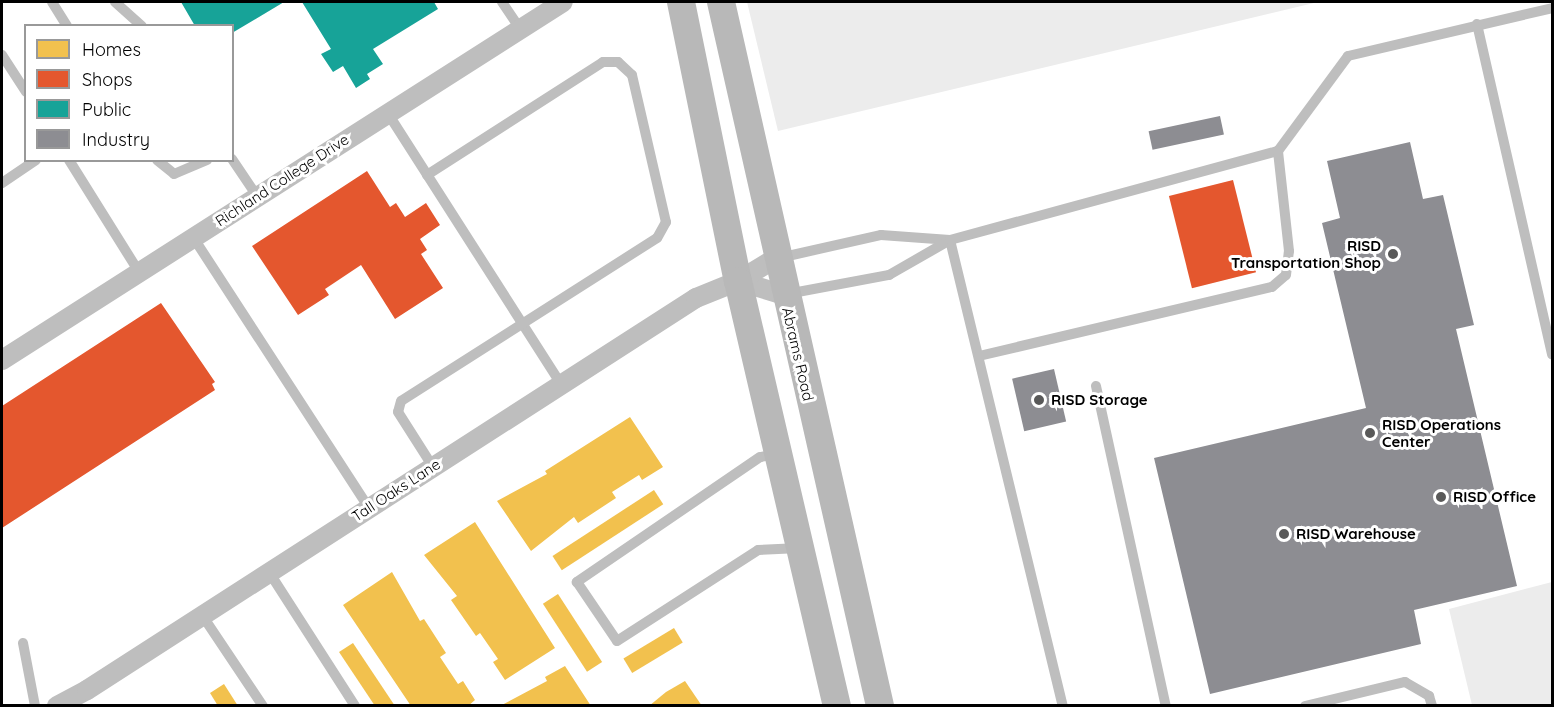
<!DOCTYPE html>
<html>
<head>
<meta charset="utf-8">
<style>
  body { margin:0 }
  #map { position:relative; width:1554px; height:707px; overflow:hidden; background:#fff; font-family:Quicksand,sans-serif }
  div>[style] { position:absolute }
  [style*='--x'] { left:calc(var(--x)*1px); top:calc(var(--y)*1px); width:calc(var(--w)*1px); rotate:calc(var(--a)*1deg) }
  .green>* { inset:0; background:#ececec }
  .homes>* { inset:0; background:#f2c14e; transform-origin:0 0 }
  .shops>* { inset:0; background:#e4572e; transform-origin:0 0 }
  .public>* { inset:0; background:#17a398 }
  .industry>* { inset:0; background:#8d8d92; transform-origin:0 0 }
  .lane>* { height:10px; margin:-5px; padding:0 5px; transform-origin:5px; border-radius:5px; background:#bebebe }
  .street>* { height:20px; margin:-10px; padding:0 10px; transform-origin:10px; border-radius:10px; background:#bebebe }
  .secondary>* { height:28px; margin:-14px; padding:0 14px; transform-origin:14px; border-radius:14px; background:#b8b8b8 }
  .dots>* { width:16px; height:16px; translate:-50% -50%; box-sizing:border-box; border:3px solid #fff; border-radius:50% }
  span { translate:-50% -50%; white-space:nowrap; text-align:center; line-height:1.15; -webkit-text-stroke:6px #fff; paint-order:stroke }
  .street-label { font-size:15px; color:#000 }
  .poi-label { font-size:15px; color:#000; font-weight:700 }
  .right { translate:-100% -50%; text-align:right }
  .left { translate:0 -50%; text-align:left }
  .frame { position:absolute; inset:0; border:3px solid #000; pointer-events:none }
  .legend { position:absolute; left:24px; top:24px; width:210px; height:138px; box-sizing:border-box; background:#fff; border:2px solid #999; margin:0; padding:8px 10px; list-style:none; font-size:18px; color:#000 }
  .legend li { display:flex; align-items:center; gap:12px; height:30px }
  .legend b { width:30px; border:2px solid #999 }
</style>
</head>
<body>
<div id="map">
  <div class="green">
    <div style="clip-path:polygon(747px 2px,1318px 2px,778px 131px)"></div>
    <div style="clip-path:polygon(1552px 582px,1552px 705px,1472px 705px,1449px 609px)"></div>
  </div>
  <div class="homes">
    <div style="clip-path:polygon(630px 417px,663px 467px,642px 480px,639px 475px,612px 492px,616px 498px,578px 523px,574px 517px,531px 551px,497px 501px,547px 474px,545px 471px)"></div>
    <div style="left:654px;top:490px;width:17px;height:121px;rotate:57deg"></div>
    <div style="clip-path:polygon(475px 522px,555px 648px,505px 680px,493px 662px,498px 659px,480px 633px,476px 636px,451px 600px,457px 596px,424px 555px)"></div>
    <div style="clip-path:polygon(392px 572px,420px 621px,424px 619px,446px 653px,440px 657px,458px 684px,463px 681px,475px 700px,468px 706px,411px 706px,343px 605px)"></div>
    <div style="left:558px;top:594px;width:81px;height:18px;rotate:57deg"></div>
    <div style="left:674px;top:628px;width:17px;height:59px;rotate:59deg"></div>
    <div style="clip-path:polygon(353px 643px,395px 706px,375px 706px,339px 652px)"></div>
    <div style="clip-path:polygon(565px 666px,591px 706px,500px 706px,547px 681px,545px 677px)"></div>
    <div style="clip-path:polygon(685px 681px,702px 706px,649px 706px,666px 692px)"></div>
    <div style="clip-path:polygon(224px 684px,238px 706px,218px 706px,210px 693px)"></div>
  </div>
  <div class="shops">
    <div style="clip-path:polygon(367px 171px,390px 207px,396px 203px,405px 217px,426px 203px,440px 225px,420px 239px,427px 250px,421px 254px,443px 288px,395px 319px,361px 265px,325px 289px,329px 295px,298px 315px,252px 246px)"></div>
    <div style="left:1233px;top:180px;width:95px;height:66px;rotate:76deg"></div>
    <div style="clip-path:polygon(161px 303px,215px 382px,212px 384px,215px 390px,2px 528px,2px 406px)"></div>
  </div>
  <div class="public">
    <div style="clip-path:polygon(181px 2px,284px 2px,232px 33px,232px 26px,195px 26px)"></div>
    <div style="clip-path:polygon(302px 2px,434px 2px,438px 9px,373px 49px,383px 64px,367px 74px,370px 79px,356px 88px,343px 66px,333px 72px,321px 54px,331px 49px)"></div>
  </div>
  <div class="industry">
    <div style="left:1220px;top:116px;width:19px;height:73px;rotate:78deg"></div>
    <div style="clip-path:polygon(1410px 142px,1423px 199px,1443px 195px,1474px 325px,1456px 329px,1517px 586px,1414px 610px,1421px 644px,1210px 694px,1154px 458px,1366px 408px,1322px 223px,1340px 218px,1327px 161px)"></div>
    <div style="left:1054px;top:369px;width:54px;height:43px;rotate:77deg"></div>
  </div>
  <div class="lane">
    <div style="--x:52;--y:2;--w:28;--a:58"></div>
    <div style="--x:115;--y:2;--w:36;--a:42"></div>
    <div style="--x:502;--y:2;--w:30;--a:56"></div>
    <div style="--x:1477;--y:24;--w:339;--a:77.2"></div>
    <div style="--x:2;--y:55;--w:44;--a:57"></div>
    <div style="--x:387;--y:112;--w:323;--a:57.4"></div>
    <div style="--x:232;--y:159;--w:45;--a:56"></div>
    <div style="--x:69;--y:160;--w:132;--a:58"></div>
    <div style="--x:157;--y:160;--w:22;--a:39"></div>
    <div style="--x:174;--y:174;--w:36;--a:-23"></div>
    <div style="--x:427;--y:175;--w:209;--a:-32.7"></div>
    <div style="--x:603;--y:62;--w:15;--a:0"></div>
    <div style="--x:618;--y:62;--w:19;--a:43"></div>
    <div style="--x:632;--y:75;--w:151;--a:77"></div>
    <div style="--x:666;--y:222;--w:18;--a:119"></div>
    <div style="--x:657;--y:238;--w:303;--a:147.5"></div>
    <div style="--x:401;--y:401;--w:11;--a:105"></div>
    <div style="--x:398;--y:412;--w:65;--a:57.5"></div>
    <div style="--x:2;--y:183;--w:41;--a:-34.1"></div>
    <div style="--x:193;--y:237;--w:323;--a:57"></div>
    <div style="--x:950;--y:240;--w:480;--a:76.4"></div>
    <div style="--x:779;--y:258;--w:105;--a:-12.7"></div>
    <div style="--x:881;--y:235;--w:69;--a:4.1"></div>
    <div style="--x:787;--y:294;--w:104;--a:-10.6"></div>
    <div style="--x:889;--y:275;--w:70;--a:-29.8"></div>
    <div style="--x:950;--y:240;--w:340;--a:-15.2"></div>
    <div style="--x:1278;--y:151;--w:118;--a:-53.6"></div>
    <div style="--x:1348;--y:56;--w:210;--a:-13.2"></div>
    <div style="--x:979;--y:356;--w:301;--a:-13.3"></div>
    <div style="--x:1272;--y:287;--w:18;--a:-41"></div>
    <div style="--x:1286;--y:275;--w:24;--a:-83"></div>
    <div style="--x:1289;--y:251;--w:101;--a:-96.3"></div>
    <div style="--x:1096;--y:386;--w:328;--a:77.7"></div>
    <div style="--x:776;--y:454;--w:16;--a:169"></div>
    <div style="--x:760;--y:457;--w:222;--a:145.7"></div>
    <div style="--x:577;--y:582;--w:71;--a:55.9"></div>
    <div style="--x:617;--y:641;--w:168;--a:-32.8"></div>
    <div style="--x:758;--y:550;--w:42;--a:-2.7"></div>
    <div style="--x:269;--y:572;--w:159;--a:57.3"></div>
    <div style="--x:202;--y:615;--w:110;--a:56.2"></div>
    <div style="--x:23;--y:643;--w:64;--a:79.2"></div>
    <div style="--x:1305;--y:706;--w:103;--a:-13.5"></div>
    <div style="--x:1405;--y:682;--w:28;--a:30"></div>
    <div style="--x:1429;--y:696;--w:10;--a:73"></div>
  </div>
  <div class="street">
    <div style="--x:738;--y:281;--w:48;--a:16.9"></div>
    <div style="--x:2;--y:360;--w:665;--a:-32.54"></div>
    <div style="--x:57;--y:706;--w:34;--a:-28"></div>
    <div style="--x:87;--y:690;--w:724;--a:-32.77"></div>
    <div style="--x:696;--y:298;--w:45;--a:-22"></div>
    <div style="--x:738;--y:281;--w:44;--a:-31.2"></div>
  </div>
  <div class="secondary">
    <div style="--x:681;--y:2;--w:285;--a:78.5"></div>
    <div style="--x:738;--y:281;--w:436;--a:76.9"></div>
    <div style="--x:721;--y:2;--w:722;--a:77.27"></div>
  </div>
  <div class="dots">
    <div style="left:1393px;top:254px;background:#595959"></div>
    <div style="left:1039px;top:400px;background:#595959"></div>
    <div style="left:1370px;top:433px;background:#595959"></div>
    <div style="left:1441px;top:497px;background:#595959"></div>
    <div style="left:1284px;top:534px;background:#595959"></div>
  </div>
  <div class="street-label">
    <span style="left:282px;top:180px;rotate:-33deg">Richland College Drive</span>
    <span style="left:798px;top:354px;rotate:77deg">Abrams Road</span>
    <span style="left:396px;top:490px;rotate:-33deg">Tall Oaks Lane</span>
  </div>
  <div class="poi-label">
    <span class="right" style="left:1381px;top:254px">RISD<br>Transportation Shop</span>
    <span class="left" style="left:1051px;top:400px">RISD Storage</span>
    <span class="left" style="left:1382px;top:433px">RISD Operations<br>Center</span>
    <span class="left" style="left:1453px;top:497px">RISD Office</span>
    <span class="left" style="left:1296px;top:534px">RISD Warehouse</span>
  </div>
  <div class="frame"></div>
  <ul class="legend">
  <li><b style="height:16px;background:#f2c14e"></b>Homes</li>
  <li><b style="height:16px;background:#e4572e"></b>Shops</li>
  <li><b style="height:16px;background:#17a398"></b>Public</li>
  <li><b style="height:16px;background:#8d8d92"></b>Industry</li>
  </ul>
</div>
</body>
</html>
